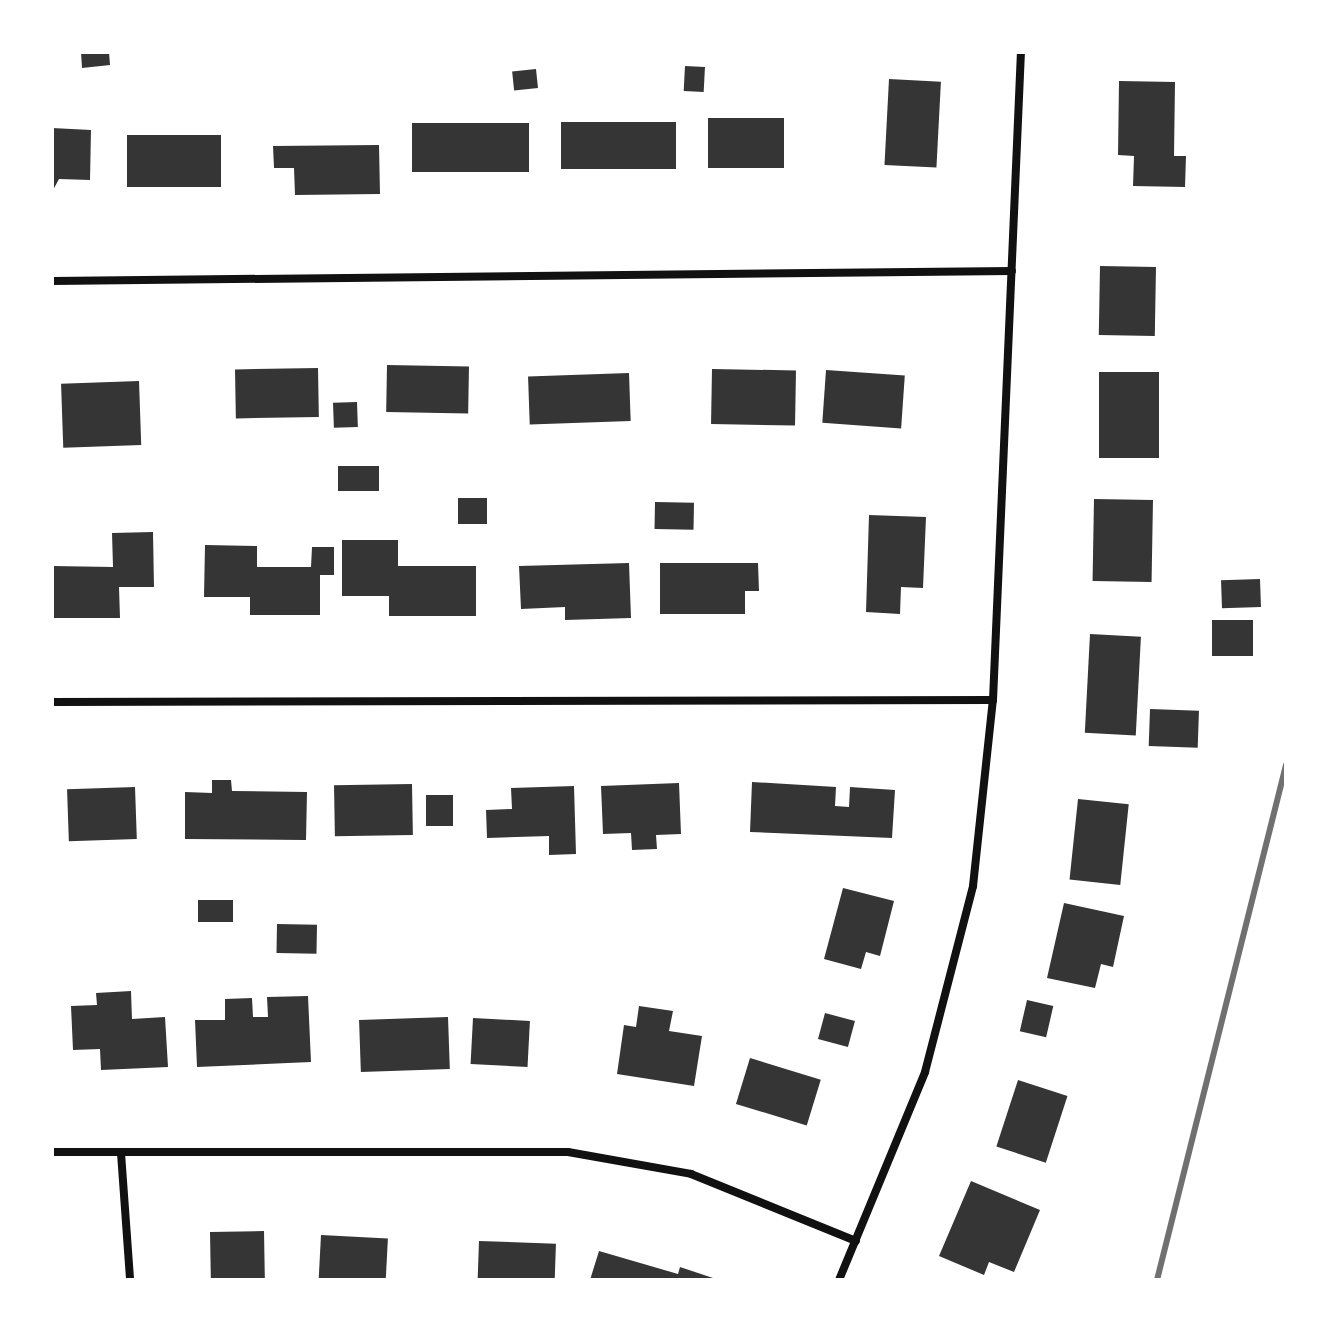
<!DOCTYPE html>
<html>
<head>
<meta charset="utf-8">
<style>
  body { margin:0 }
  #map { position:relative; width:1338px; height:1332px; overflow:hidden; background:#fff; font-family:"Varela Round",sans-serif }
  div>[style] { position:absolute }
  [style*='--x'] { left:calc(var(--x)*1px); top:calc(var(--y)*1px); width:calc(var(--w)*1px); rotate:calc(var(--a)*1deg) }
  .building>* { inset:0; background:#353535; transform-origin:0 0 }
  .minor>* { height:8px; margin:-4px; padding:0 4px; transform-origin:4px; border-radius:4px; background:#111 }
  .rail>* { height:6px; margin:-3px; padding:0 3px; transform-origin:3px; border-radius:3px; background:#707070 }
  span { translate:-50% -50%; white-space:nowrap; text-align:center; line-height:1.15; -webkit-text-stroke:8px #fff; paint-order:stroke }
  .frame { position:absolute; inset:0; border:54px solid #fff; pointer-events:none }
</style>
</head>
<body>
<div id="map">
  <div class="building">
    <div style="clip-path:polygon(81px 52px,109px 52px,110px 65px,82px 68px)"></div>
    <div style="left:685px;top:66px;width:20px;height:25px;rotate:3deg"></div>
    <div style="left:536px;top:69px;width:19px;height:24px;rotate:84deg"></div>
    <div style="left:889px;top:79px;width:52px;height:86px;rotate:3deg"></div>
    <div style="clip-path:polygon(1119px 81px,1175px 82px,1174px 156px,1186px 156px,1185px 187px,1133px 186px,1134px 156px,1118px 155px)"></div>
    <div style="left:708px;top:118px;width:76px;height:50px"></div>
    <div style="left:561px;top:122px;width:115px;height:47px"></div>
    <div style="left:412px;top:123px;width:117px;height:49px"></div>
    <div style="clip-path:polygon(52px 128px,91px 130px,90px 180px,59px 179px,52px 192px)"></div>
    <div style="left:127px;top:135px;width:94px;height:52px"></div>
    <div style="clip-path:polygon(379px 145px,380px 194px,295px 195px,294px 168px,274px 168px,273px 146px)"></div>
    <div style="left:1100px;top:266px;width:56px;height:69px;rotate:1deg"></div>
    <div style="left:387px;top:365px;width:82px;height:47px;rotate:1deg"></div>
    <div style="left:318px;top:368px;width:49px;height:83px;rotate:89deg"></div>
    <div style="left:712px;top:369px;width:84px;height:55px;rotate:1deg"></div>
    <div style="left:826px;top:370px;width:79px;height:53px;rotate:4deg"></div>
    <div style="left:1099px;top:372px;width:60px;height:86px"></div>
    <div style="left:629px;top:373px;width:48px;height:101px;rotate:88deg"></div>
    <div style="left:139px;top:381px;width:64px;height:78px;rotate:88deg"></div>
    <div style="left:357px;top:402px;width:25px;height:24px;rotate:88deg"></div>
    <div style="left:338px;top:466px;width:41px;height:25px"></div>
    <div style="left:458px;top:498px;width:29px;height:26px"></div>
    <div style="left:1094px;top:499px;width:59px;height:82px;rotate:1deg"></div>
    <div style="left:655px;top:502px;width:39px;height:27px;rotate:1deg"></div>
    <div style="clip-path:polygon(869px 515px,926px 517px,923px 588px,901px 587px,900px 614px,866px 612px)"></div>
    <div style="clip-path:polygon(153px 532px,154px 587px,119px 587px,120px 618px,52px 618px,52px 566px,113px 567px,112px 533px)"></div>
    <div style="clip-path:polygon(342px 540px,398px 540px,398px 566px,476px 566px,476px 616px,389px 616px,389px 596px,342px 596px)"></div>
    <div style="clip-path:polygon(205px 545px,257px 546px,257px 567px,311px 567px,312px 547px,334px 547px,334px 575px,320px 575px,320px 615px,250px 615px,250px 597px,204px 597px)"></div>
    <div style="clip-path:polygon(629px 563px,631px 618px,565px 620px,565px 607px,521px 609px,519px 566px)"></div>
    <div style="clip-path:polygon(660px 563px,758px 563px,759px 591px,745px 591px,745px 614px,660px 614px)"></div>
    <div style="left:1260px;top:579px;width:28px;height:39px;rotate:88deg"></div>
    <div style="left:1212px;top:620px;width:41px;height:36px"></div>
    <div style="left:1090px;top:634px;width:51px;height:99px;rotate:3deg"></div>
    <div style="left:1150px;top:709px;width:49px;height:37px;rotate:2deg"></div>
    <div style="clip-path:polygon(212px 780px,231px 780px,232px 791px,307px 792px,306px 840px,185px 839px,185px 792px,212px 793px)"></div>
    <div style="clip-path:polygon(752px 782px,836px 787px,835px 806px,849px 807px,850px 787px,895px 790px,892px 838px,750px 832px)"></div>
    <div style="clip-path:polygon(679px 783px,681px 834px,656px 835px,657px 849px,632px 850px,631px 833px,603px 834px,601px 786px)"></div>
    <div style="left:412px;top:784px;width:51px;height:78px;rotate:89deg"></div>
    <div style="clip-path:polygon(574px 786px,576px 854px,549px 855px,549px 836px,487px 838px,486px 810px,512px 809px,511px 788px)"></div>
    <div style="left:135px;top:787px;width:52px;height:68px;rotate:88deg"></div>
    <div style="left:426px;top:795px;width:27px;height:31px"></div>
    <div style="left:1078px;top:799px;width:51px;height:81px;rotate:6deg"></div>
    <div style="clip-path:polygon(843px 888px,894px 901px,880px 956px,866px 952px,861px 969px,824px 959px)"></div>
    <div style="left:198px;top:900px;width:35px;height:22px"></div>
    <div style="clip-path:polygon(1064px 903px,1124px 916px,1113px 967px,1101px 964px,1095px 988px,1047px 978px)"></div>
    <div style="left:277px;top:924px;width:40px;height:29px;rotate:1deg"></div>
    <div style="clip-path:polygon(131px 991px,132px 1019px,165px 1017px,168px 1067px,101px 1070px,100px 1049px,73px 1050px,71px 1006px,97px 1005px,96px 993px)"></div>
    <div style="clip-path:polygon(308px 996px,311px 1062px,197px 1067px,195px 1020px,225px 1020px,225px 999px,252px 998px,253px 1017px,268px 1017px,267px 997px)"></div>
    <div style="left:1027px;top:1000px;width:27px;height:32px;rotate:13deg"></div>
    <div style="clip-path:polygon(639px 1006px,673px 1011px,669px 1031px,702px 1036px,694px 1086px,617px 1074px,624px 1025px,636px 1027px)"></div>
    <div style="left:825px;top:1013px;width:31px;height:27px;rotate:15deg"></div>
    <div style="left:448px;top:1017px;width:52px;height:89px;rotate:88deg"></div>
    <div style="left:473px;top:1018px;width:57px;height:46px;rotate:3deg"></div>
    <div style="left:750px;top:1058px;width:74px;height:48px;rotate:17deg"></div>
    <div style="left:1018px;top:1080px;width:52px;height:70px;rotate:18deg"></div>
    <div style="clip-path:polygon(971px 1181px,1040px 1210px,1014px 1272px,989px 1262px,984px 1275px,939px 1256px)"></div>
    <div style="left:264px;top:1231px;width:49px;height:54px;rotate:89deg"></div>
    <div style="left:321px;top:1235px;width:67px;height:45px;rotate:3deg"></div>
    <div style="left:479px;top:1241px;width:77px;height:39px;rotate:2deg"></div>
    <div style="clip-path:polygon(599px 1251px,678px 1274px,680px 1267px,719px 1280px,590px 1280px)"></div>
  </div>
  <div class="minor">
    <div style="--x:52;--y:281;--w:960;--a:-0.6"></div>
    <div style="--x:52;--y:702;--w:941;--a:-0.12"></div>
    <div style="--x:52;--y:1152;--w:516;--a:0"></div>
    <div style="--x:568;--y:1152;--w:125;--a:10.1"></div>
    <div style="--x:691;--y:1174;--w:178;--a:22.1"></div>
    <div style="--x:121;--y:1153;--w:127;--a:85.9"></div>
    <div style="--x:839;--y:1280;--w:225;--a:-67.5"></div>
    <div style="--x:925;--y:1072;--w:192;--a:-75.5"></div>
    <div style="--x:973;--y:886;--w:187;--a:-83.9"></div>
    <div style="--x:993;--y:700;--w:649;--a:-87.53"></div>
  </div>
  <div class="rail">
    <div style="--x:1157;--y:1280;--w:531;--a:-75.94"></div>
  </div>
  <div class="frame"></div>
</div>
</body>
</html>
